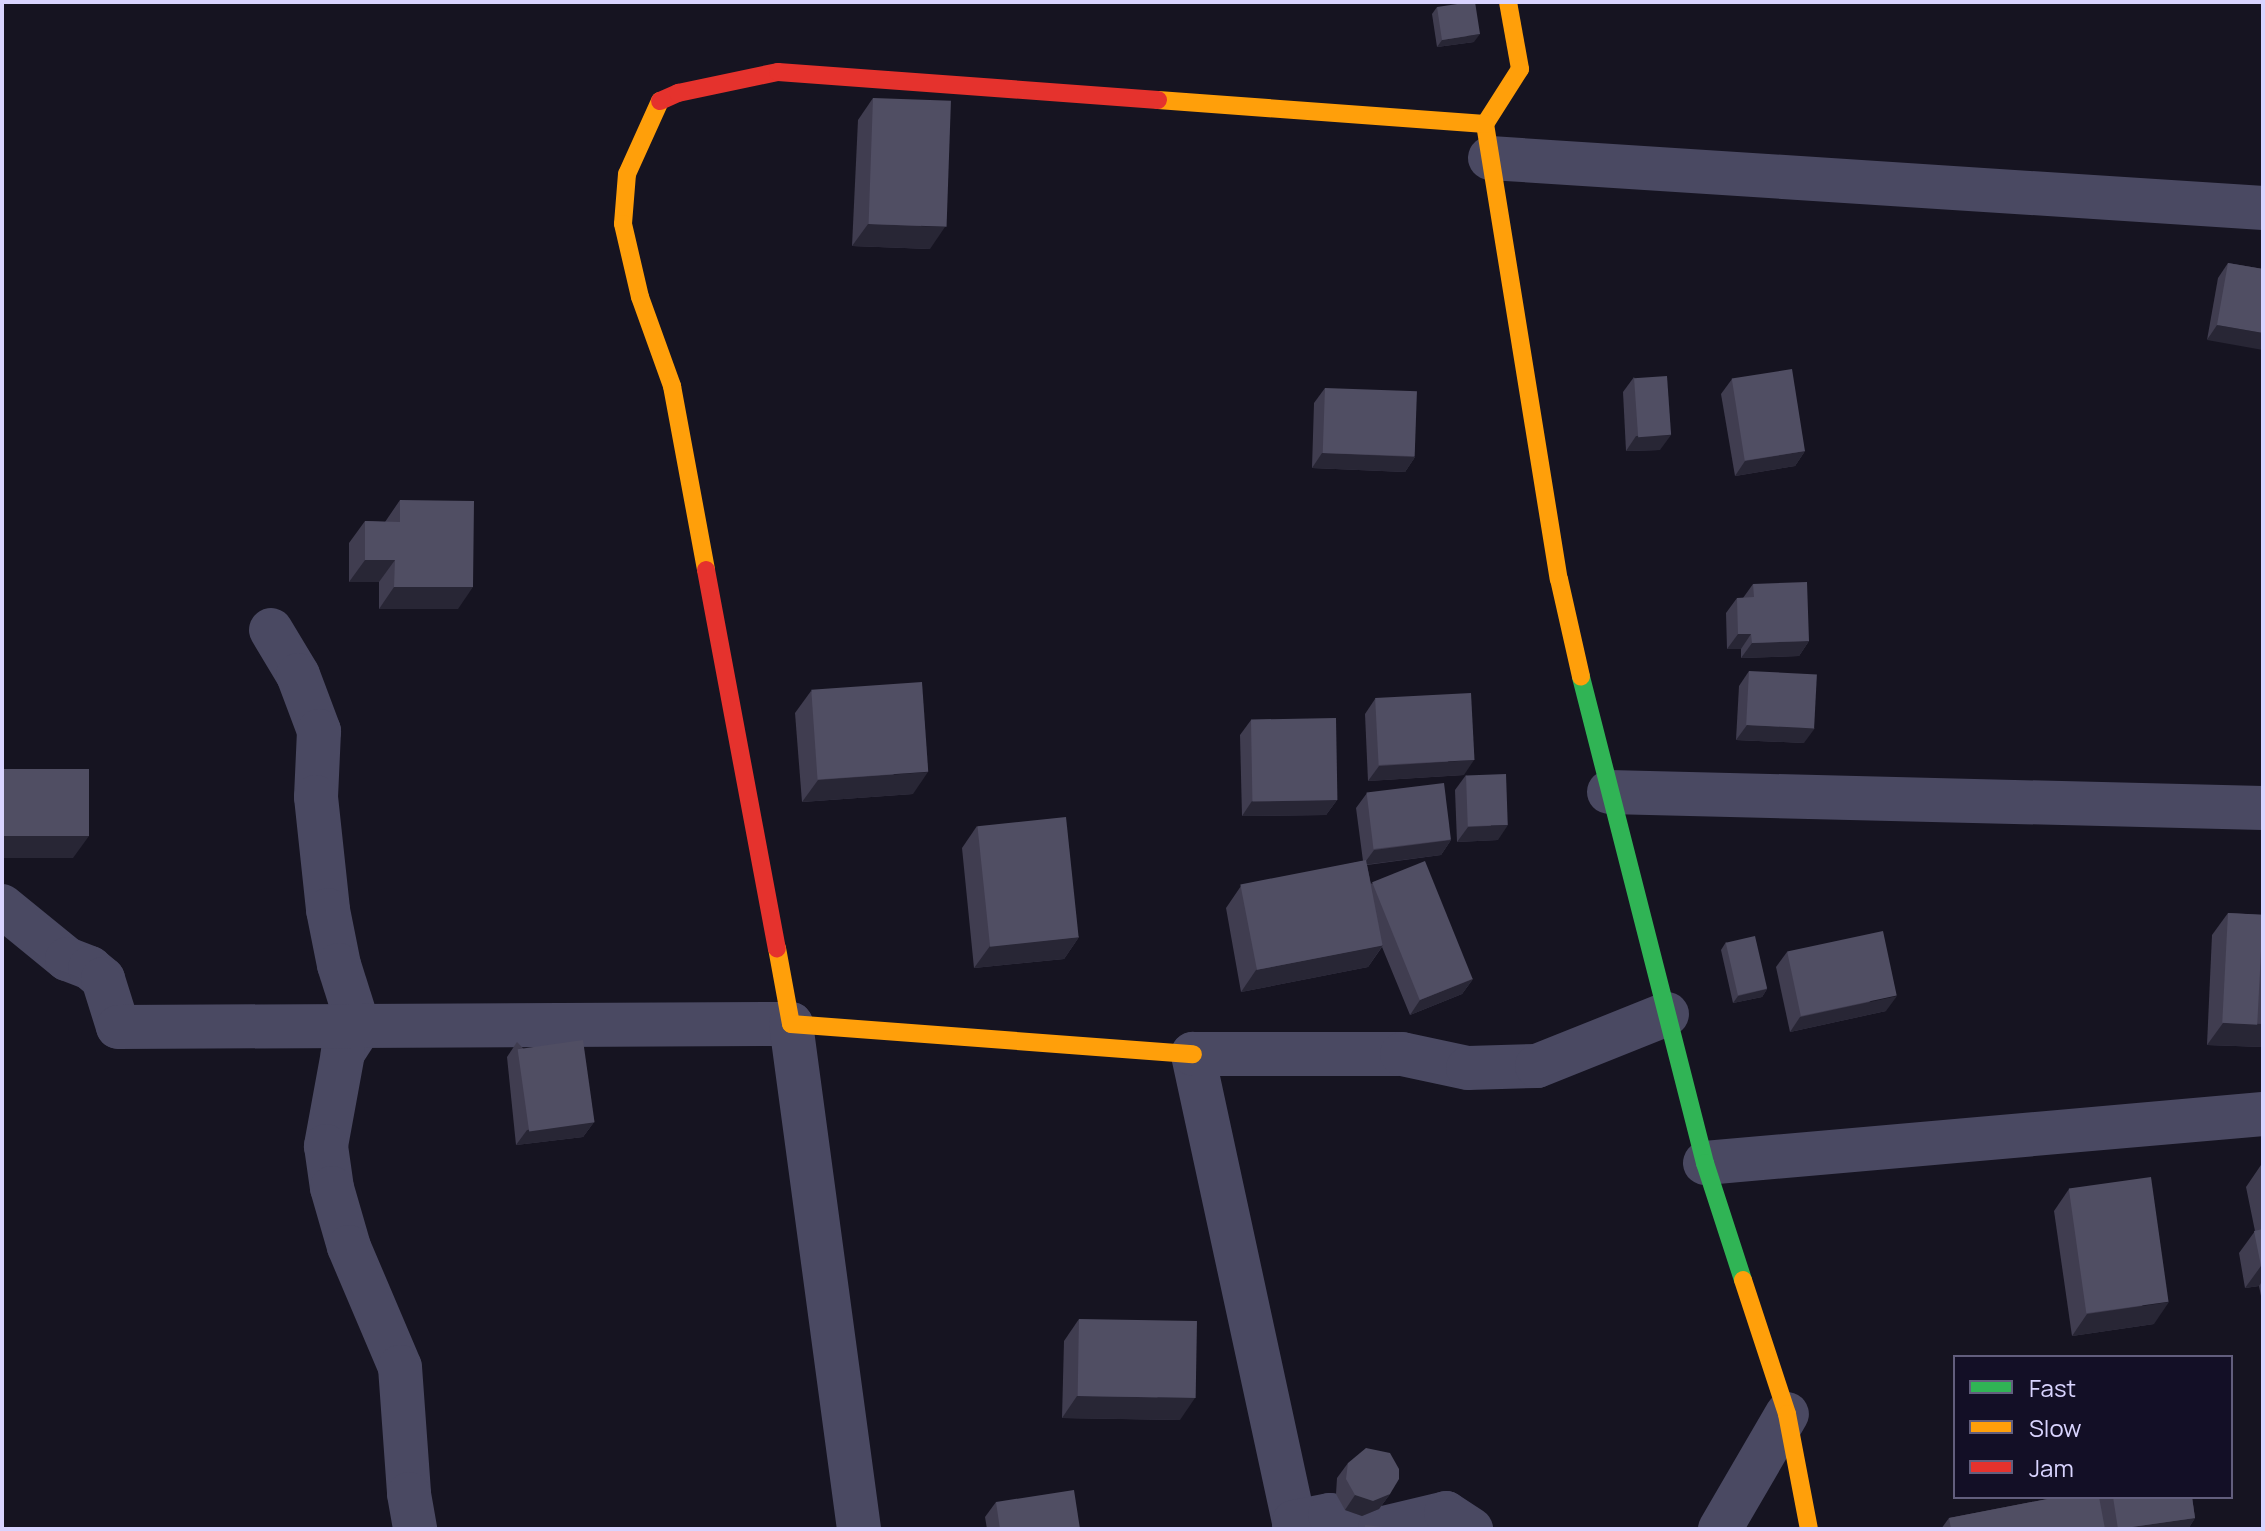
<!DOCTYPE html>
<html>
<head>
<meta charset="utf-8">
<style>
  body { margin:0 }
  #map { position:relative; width:2265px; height:1531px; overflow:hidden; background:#161421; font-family:Manrope,sans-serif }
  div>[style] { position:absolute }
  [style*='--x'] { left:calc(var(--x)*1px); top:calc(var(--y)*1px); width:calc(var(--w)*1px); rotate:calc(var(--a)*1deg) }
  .street>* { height:44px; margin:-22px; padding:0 22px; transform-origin:22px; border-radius:22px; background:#4a4962 }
  .fast>* { height:18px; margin:-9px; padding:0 9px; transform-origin:9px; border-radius:9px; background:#30b455 }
  .slow>* { height:18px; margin:-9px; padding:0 9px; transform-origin:9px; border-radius:9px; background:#ff9f0a }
  .jam>* { height:18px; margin:-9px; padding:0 9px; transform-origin:9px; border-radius:9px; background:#e5322d }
  .wall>* { inset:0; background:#403d50 }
  .shaded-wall>* { inset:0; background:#282635 }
  .building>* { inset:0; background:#504e63; transform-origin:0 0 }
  span { translate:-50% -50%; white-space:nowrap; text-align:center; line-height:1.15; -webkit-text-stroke:6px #130f26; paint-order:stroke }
  .frame { position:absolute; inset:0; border:4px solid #d9d4ff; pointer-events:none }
  .legend { position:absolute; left:1953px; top:1355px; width:280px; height:144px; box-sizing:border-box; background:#130f26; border:2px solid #625e7d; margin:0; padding:10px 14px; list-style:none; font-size:24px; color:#d9d4ff }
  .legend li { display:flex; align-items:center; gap:16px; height:40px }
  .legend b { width:40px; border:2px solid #625e7d }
</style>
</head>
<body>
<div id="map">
  <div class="street">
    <div style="--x:1490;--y:158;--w:775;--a:3.7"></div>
    <div style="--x:271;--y:630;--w:52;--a:59"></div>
    <div style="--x:298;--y:675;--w:60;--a:69.4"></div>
    <div style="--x:319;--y:731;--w:66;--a:92.6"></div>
    <div style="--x:316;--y:797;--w:114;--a:83.9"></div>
    <div style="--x:328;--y:910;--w:56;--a:78.7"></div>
    <div style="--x:339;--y:965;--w:66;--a:72.4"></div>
    <div style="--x:359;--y:1028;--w:30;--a:123"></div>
    <div style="--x:343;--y:1053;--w:95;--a:100.4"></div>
    <div style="--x:326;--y:1146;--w:42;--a:81.9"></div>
    <div style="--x:332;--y:1188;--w:61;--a:73.9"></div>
    <div style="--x:349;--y:1247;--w:130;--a:67"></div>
    <div style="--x:400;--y:1367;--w:127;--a:85.9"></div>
    <div style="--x:409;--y:1494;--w:36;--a:80"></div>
    <div style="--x:1609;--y:792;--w:654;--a:1.4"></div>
    <div style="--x:2;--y:906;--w:84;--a:39.2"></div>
    <div style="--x:67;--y:959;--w:25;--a:21"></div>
    <div style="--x:90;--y:968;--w:17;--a:40"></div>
    <div style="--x:103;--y:979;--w:50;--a:72.6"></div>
    <div style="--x:118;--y:1027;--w:673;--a:-0.26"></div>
    <div style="--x:791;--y:1024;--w:510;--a:82.33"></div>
    <div style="--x:1705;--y:1163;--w:560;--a:-5.02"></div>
    <div style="--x:1294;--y:1522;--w:479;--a:-102.2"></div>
    <div style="--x:1193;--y:1054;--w:209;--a:0"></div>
    <div style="--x:1402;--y:1054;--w:67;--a:12"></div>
    <div style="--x:1468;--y:1068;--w:69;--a:-1.7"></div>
    <div style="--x:1537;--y:1066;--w:140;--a:-21.8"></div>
    <div style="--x:1295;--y:1529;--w:7;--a:-98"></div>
    <div style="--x:1294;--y:1522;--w:37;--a:-11"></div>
    <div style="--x:1330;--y:1515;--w:44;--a:18.4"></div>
    <div style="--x:1380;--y:1529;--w:68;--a:-13.6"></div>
    <div style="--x:1446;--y:1513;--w:30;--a:33"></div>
    <div style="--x:1720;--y:1529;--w:133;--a:-59.8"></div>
  </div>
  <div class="fast">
    <div style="--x:1581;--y:677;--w:502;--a:75.69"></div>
    <div style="--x:1705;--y:1163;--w:123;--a:72"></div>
  </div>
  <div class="slow">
    <div style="--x:1508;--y:2;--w:68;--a:79.8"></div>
    <div style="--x:1520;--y:69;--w:65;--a:122.5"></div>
    <div style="--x:1485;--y:124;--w:461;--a:80.8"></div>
    <div style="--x:1559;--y:579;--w:100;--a:77.3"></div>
    <div style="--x:1158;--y:100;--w:328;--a:4.2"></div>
    <div style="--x:660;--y:101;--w:80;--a:114.3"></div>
    <div style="--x:627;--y:174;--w:50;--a:94.6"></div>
    <div style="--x:623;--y:224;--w:75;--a:76.9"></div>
    <div style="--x:640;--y:297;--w:95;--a:70.2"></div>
    <div style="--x:672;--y:386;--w:187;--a:79.5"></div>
    <div style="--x:777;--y:948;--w:77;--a:79.6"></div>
    <div style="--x:791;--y:1024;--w:403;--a:4.3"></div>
    <div style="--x:1743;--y:1280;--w:141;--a:71.8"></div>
    <div style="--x:1787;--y:1414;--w:117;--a:79.2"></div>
  </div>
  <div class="jam">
    <div style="--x:660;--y:101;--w:20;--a:-24"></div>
    <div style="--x:678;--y:93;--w:102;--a:-11.9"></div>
    <div style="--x:778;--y:72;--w:381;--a:4.2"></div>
    <div style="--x:706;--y:570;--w:385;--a:79.4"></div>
  </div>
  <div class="wall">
    <div style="clip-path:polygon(1437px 7px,1474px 42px,1437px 47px,1432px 14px)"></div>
    <div style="clip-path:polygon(873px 98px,930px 249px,852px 246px,858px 120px)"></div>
    <div style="clip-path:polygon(2228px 263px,2263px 269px,2207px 340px,2218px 278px)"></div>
    <div style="clip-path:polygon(1634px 377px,1660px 450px,1626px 451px,1623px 392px)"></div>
    <div style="clip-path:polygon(1732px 379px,1805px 451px,1795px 466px,1735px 476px,1721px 394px)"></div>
    <div style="clip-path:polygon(1325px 388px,1415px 457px,1405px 472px,1312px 468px,1314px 403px)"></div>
    <div style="clip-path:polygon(400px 500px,458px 609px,379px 609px,379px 582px,349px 582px,349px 543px,365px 521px,385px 522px)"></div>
    <div style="clip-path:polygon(1753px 584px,1809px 641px,1799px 656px,1741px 658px,1741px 649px,1727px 649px,1726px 613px,1737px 598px,1743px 598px)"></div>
    <div style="clip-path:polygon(1749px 671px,1804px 743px,1736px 740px,1739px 686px)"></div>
    <div style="clip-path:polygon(811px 691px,913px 794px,802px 802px,795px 713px)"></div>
    <div style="clip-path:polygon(1375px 699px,1464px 775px,1368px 781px,1365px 714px)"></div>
    <div style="clip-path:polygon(1251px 720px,1337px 800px,1326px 815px,1242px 816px,1240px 735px)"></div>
    <div style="clip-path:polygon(1466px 775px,1498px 840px,1457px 842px,1455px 790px)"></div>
    <div style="clip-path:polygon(1367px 793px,1451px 840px,1441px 855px,1367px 865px,1371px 884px,1372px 883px,1473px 979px,1462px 994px,1410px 1015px,1382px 947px,1368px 967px,1241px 992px,1226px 908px,1241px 886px,1363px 861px,1356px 808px)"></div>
    <div style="clip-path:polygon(977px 826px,1079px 937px,1064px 959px,974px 968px,962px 848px)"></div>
    <div style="clip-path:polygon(2228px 913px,2263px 915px,2263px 1047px,2207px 1045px,2212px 935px)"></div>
    <div style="clip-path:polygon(1726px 942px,1767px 989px,1762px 997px,1733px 1003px,1721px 950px)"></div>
    <div style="clip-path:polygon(1787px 952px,1886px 1011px,1790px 1032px,1776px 967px)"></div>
    <div style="clip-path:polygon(517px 1042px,594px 1122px,583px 1137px,516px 1145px,507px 1057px)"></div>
    <div style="clip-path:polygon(2263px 1164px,2263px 1306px,2259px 1286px,2245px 1288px,2239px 1253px,2255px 1231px,2246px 1187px,2261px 1165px)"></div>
    <div style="clip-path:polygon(2069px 1189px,2154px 1324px,2072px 1336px,2054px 1211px)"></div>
    <div style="clip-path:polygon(1079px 1319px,1180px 1420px,1062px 1418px,1064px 1341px)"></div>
    <div style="clip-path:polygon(1348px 1463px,1390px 1494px,1379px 1509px,1362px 1516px,1345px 1510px,1336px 1494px,1337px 1478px)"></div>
    <div style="clip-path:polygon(2058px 1497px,2192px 1497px,2195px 1518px,2188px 1529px,1941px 1529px,1949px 1518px)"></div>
    <div style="clip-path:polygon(996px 1502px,1080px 1529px,987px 1529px,985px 1517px)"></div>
  </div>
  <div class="shaded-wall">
    <div style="clip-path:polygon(1480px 34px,1474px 42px,1437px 47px,1442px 40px)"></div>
    <div style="clip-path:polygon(868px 224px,945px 227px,930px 249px,852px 246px)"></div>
    <div style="clip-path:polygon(2217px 325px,2263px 333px,2263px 350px,2207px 340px)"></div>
    <div style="clip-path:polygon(1671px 435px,1660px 450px,1626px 451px,1636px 436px)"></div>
    <div style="clip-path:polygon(1805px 451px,1795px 466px,1735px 476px,1745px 461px)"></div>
    <div style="clip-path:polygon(1322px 453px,1415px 457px,1405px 472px,1312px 468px)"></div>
    <div style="clip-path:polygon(365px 560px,395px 560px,379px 582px,349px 582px)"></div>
    <div style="clip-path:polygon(394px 587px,473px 587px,458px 609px,379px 609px)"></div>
    <div style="clip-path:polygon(1738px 634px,1751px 634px,1741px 649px,1727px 649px)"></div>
    <div style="clip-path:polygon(1809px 641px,1799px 656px,1741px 658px,1752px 643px)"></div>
    <div style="clip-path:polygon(1747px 725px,1815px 728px,1804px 743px,1736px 740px)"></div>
    <div style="clip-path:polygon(1474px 760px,1464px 775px,1368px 781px,1379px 766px)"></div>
    <div style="clip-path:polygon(928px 772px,913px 794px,802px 802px,818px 780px)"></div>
    <div style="clip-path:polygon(1337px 800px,1326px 815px,1242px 816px,1252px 801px)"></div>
    <div style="clip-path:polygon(1508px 825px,1498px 840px,1457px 842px,1468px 827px)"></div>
    <div style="clip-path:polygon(2px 836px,89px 836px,73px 858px,2px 858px)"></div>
    <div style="clip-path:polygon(1451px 840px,1441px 855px,1363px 865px,1374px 850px)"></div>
    <div style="clip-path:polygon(1079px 937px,1064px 959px,974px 968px,990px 946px)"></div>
    <div style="clip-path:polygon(1383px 945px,1368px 967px,1241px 992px,1256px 970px)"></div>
    <div style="clip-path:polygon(1473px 979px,1462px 994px,1410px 1015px,1420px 1000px)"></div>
    <div style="clip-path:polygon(1767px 989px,1762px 997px,1733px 1003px,1738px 996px)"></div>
    <div style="clip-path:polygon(1897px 996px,1886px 1011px,1790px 1032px,1800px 1017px)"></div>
    <div style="clip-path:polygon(2223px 1023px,2263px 1024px,2263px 1047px,2207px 1045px)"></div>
    <div style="clip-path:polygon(594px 1122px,583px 1137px,516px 1145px,527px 1130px)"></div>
    <div style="clip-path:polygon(2261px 1266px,2263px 1266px,2263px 1280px,2259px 1286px,2245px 1288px)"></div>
    <div style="clip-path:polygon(2169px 1302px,2154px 1324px,2072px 1336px,2087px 1314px)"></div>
    <div style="clip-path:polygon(1077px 1396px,1195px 1398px,1180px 1420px,1062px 1418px)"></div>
    <div style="clip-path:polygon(1390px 1494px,1379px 1509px,1362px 1516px,1345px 1510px,1355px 1495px)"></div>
    <div style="clip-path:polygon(2195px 1518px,2188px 1529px,2117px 1529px)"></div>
  </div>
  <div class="building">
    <div style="clip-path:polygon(1471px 2px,1475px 2px,1480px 34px,1442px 40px,1437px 7px)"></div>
    <div style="left:873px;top:98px;width:78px;height:126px;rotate:2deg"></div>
    <div style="clip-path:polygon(2228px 263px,2263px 269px,2263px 333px,2217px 325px)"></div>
    <div style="left:1792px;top:369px;width:83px;height:61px;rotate:81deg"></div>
    <div style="left:1667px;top:376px;width:59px;height:33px;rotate:86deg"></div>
    <div style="left:1325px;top:388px;width:92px;height:65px;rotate:2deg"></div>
    <div style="clip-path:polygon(400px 500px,474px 501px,473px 587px,394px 587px,395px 560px,365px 560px,365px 521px,400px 522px)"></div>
    <div style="clip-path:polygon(1807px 582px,1809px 641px,1752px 643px,1751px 634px,1738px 634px,1737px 598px,1754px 597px,1753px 584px)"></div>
    <div style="left:1749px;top:671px;width:68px;height:54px;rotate:3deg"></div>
    <div style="left:922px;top:682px;width:90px;height:111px;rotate:86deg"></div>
    <div style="left:1471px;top:693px;width:67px;height:96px;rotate:87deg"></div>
    <div style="left:1336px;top:718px;width:82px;height:85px;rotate:89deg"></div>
    <div style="left:89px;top:769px;width:67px;height:87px;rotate:90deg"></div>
    <div style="left:1506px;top:774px;width:51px;height:40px;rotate:88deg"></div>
    <div style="left:1444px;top:783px;width:57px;height:78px;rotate:83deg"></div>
    <div style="left:1066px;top:817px;width:121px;height:89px;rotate:84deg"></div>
    <div style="left:1366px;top:860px;width:87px;height:128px;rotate:79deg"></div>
    <div style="left:1425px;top:861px;width:127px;height:57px;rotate:68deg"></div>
    <div style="left:2228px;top:913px;width:35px;height:110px;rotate:3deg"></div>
    <div style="left:1883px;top:931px;width:66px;height:98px;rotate:78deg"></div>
    <div style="left:1755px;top:936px;width:54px;height:30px;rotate:77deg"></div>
    <div style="left:583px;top:1040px;width:83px;height:66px;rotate:82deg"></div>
    <div style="left:2151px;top:1177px;width:126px;height:83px;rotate:82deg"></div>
    <div style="clip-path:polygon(2263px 1229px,2263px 1266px,2261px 1266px,2254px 1231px)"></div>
    <div style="left:1079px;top:1319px;width:118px;height:77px;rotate:1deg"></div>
    <div style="clip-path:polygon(1366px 1448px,1390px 1453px,1399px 1469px,1399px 1479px,1390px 1494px,1373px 1501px,1355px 1495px,1346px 1479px,1348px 1463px)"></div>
    <div style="clip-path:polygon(1074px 1490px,1080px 1529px,1000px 1529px,996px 1502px)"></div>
    <div style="clip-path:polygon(2058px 1497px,2099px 1497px,2105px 1529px,1951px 1529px,1949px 1518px)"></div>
    <div style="clip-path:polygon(2113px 1497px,2192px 1497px,2195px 1518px,2118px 1529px)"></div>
    <div style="clip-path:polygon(1365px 1525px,1402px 1529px,1365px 1529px)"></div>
  </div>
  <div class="frame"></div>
  <ul class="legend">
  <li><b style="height:10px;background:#30b455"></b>Fast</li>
  <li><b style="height:10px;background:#ff9f0a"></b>Slow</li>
  <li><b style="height:10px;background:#e5322d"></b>Jam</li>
  </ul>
</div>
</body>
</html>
